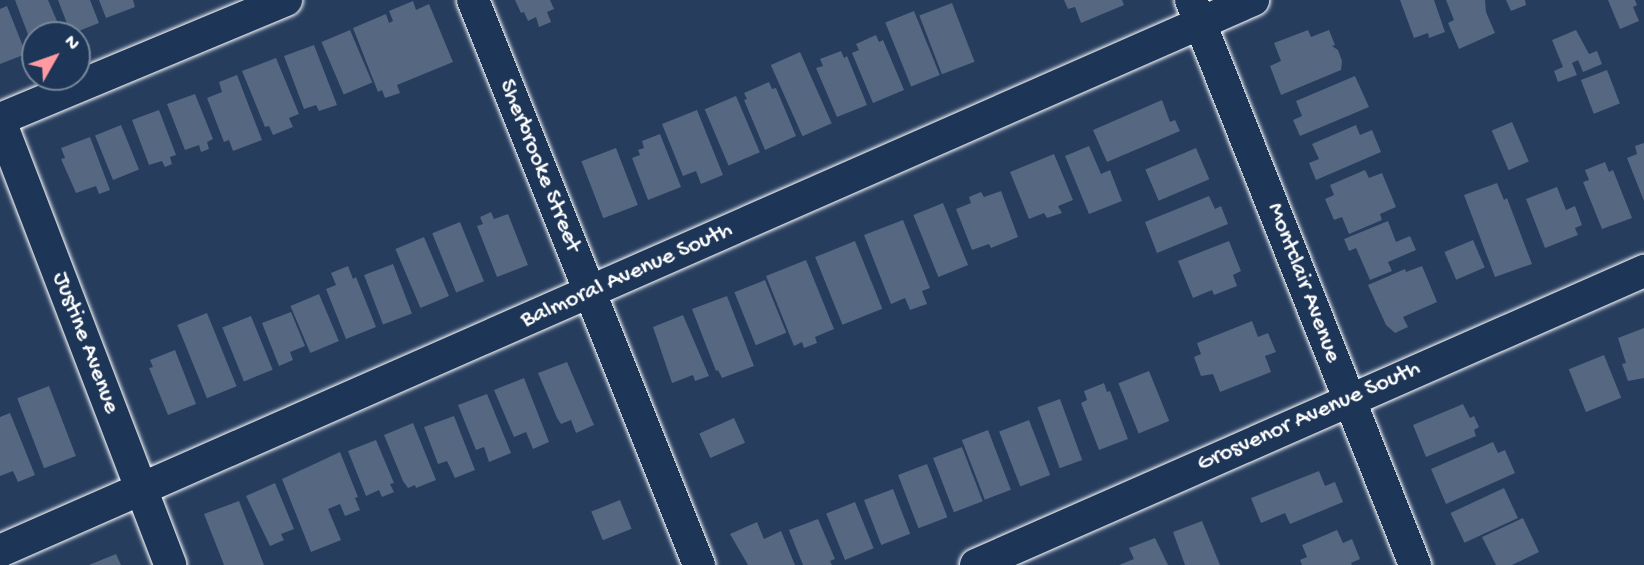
<!DOCTYPE html>
<html>
<head>
<meta charset="utf-8">
<style>
  body { margin:0 }
  #map { position:relative; width:1644px; height:565px; overflow:hidden; background:#263d5e; font-family:"Gochi Hand",sans-serif }
  div>[style] { position:absolute }
  [style*='--x'] { left:calc(var(--x)*1px); top:calc(var(--y)*1px); width:calc(var(--w)*1px); rotate:calc(var(--a)*1deg) }
  .building>* { inset:0; background:#556781; transform-origin:0 0 }
  .roads { filter:drop-shadow(0 0 2px #fff) drop-shadow(0 0 2px #fff) }
  .minor>* { height:32px; margin:-16px; padding:0 16px; transform-origin:16px; border-radius:16px; background:#1d3557 }
  span { translate:-50% -50%; white-space:nowrap; text-align:center; line-height:1.15; -webkit-text-stroke:5px #1d3557; paint-order:stroke }
  .street-label { font-size:24px; color:#fff }
  .north { position:absolute; left:21px; top:21px; width:70px; height:70px; box-sizing:border-box; background:#1d3557; border:2px solid #77869a; border-radius:50%; rotate:50deg; font-size:19px; font-weight:700; line-height:28px; text-align:center; color:#fff }
  .north::after { content:''; display:block; margin:auto; width:24px; height:32px; background:#ff9aa2; clip-path:polygon(50% 0,100% 100%,50% 72%,0 100%) }
</style>
</head>
<body>
<div id="map">
  <div class="building">
    <div style="clip-path:polygon(15px 0,48px 0,63px 35px,35px 35px,35px 53px)"></div>
    <div style="clip-path:polygon(58px 0,90px 0,99px 23px,71px 34px)"></div>
    <div style="clip-path:polygon(99px 0,133px 0,135px 7px,106px 18px)"></div>
    <div style="clip-path:polygon(515px 0,550px 0,554px 9px,547px 12px,551px 22px,539px 27px,536px 17px,528px 21px,524px 12px,521px 13px)"></div>
    <div style="clip-path:polygon(1064px 0,1122px 0,1124px 5px,1081px 23px,1075px 7px,1068px 9px)"></div>
    <div style="clip-path:polygon(1400px 0,1434px 0,1445px 32px,1429px 38px,1428px 33px,1414px 38px)"></div>
    <div style="clip-path:polygon(1446px 0,1485px 0,1486px 12px,1495px 33px,1459px 49px,1448px 23px,1454px 20px)"></div>
    <div style="clip-path:polygon(1506px 0,1525px 0,1526px 5px,1511px 11px)"></div>
    <div style="clip-path:polygon(1608px 0,1635px 0,1637px 5px,1633px 7px,1639px 21px,1620px 29px)"></div>
    <div style="clip-path:polygon(413px 1px,416px 10px,429px 4px,453px 62px,397px 85px,400px 93px,385px 98px,382px 90px,378px 92px,353px 28px,386px 14px,389px 23px,393px 21px,389px 11px)"></div>
    <div style="left:952px;top:3px;width:63px;height:35px;rotate:69deg"></div>
    <div style="clip-path:polygon(7px 6px,26px 54px,0 64px,0 9px)"></div>
    <div style="left:914px;top:11px;width:69px;height:31px;rotate:68deg"></div>
    <div style="left:350px;top:30px;width:57px;height:31px;rotate:67deg"></div>
    <div style="clip-path:polygon(1308px 30px,1311px 37px,1329px 30px,1335px 45px,1332px 46px,1338px 50px,1342px 61px,1341px 70px,1281px 95px,1270px 66px,1281px 61px,1274px 43px)"></div>
    <div style="clip-path:polygon(1576px 30px,1589px 54px,1597px 51px,1602px 64px,1583px 72px,1578px 60px,1572px 63px,1577px 75px,1558px 82px,1554px 71px,1563px 67px,1552px 40px)"></div>
    <div style="clip-path:polygon(876px 35px,879px 42px,883px 40px,904px 90px,873px 103px,852px 53px,859px 50px,856px 44px)"></div>
    <div style="clip-path:polygon(314px 45px,337px 105px,319px 111px,316px 105px,304px 109px,284px 56px)"></div>
    <div style="clip-path:polygon(841px 51px,844px 58px,847px 56px,867px 105px,837px 117px,816px 68px,823px 66px,820px 59px)"></div>
    <div style="left:800px;top:52px;width:78px;height:32px;rotate:66deg"></div>
    <div style="clip-path:polygon(276px 58px,299px 114px,289px 118px,293px 127px,273px 135px,269px 126px,265px 127px,242px 71px)"></div>
    <div style="left:1607px;top:70px;width:36px;height:28px;rotate:69deg"></div>
    <div style="clip-path:polygon(237px 75px,262px 140px,233px 151px,229px 140px,224px 142px,207px 98px,222px 92px,219px 82px)"></div>
    <div style="clip-path:polygon(1355px 76px,1369px 107px,1300px 136px,1293px 120px,1302px 116px,1296px 101px)"></div>
    <div style="clip-path:polygon(769px 82px,772px 89px,776px 88px,796px 136px,765px 150px,744px 100px,747px 99px,744px 93px)"></div>
    <div style="clip-path:polygon(195px 94px,213px 139px,207px 142px,209px 149px,201px 152px,199px 145px,185px 150px,167px 104px)"></div>
    <div style="left:736px;top:96px;width:61px;height:34px;rotate:67deg"></div>
    <div style="clip-path:polygon(1162px 100px,1170px 122px,1175px 120px,1180px 131px,1107px 162px,1093px 130px)"></div>
    <div style="clip-path:polygon(159px 110px,176px 155px,170px 157px,172px 164px,165px 167px,162px 161px,149px 165px,132px 120px)"></div>
    <div style="clip-path:polygon(697px 110px,723px 175px,701px 184px,696px 171px,683px 176px,662px 124px)"></div>
    <div style="left:1512px;top:122px;width:43px;height:22px;rotate:67deg"></div>
    <div style="left:121px;top:125px;width:48px;height:28px;rotate:68deg"></div>
    <div style="clip-path:polygon(1356px 125px,1360px 135px,1372px 130px,1381px 152px,1316px 180px,1309px 163px,1319px 159px,1312px 144px)"></div>
    <div style="clip-path:polygon(660px 134px,681px 187px,648px 200px,632px 158px,640px 155px,638px 150px,644px 148px,642px 141px)"></div>
    <div style="clip-path:polygon(90px 137px,110px 190px,99px 194px,96px 186px,76px 193px,61px 159px,65px 158px,61px 148px)"></div>
    <div style="clip-path:polygon(1644px 143px,1644px 201px,1627px 158px,1637px 154px,1635px 146px)"></div>
    <div style="clip-path:polygon(1089px 146px,1101px 174px,1110px 170px,1122px 201px,1089px 214px,1065px 156px)"></div>
    <div style="left:616px;top:148px;width:61px;height:37px;rotate:69deg"></div>
    <div style="left:1196px;top:148px;width:34px;height:55px;rotate:67deg"></div>
    <div style="clip-path:polygon(1054px 154px,1073px 200px,1058px 206px,1062px 213px,1047px 218px,1044px 213px,1029px 219px,1010px 172px)"></div>
    <div style="clip-path:polygon(1605px 162px,1609px 172px,1613px 170px,1632px 218px,1602px 229px,1583px 182px,1589px 180px,1585px 170px)"></div>
    <div style="clip-path:polygon(1365px 170px,1369px 178px,1382px 173px,1396px 207px,1380px 214px,1382px 220px,1349px 234px,1342px 217px,1334px 220px,1325px 199px,1334px 195px,1330px 185px)"></div>
    <div style="clip-path:polygon(1497px 183px,1504px 200px,1507px 198px,1532px 264px,1495px 277px,1464px 195px)"></div>
    <div style="clip-path:polygon(1557px 187px,1566px 210px,1575px 206px,1582px 225px,1575px 228px,1578px 235px,1545px 248px,1526px 199px)"></div>
    <div style="clip-path:polygon(1001px 191px,1018px 237px,991px 248px,989px 244px,972px 250px,956px 209px,971px 203px,969px 197px,981px 192px,984px 197px)"></div>
    <div style="clip-path:polygon(1209px 196px,1215px 209px,1221px 206px,1228px 224px,1157px 253px,1145px 222px)"></div>
    <div style="left:943px;top:203px;width:67px;height:32px;rotate:68deg"></div>
    <div style="clip-path:polygon(491px 212px,494px 219px,508px 214px,528px 265px,497px 277px,477px 226px,483px 224px,480px 217px)"></div>
    <div style="clip-path:polygon(903px 220px,930px 288px,922px 291px,927px 304px,910px 310px,905px 298px,891px 304px,864px 235px)"></div>
    <div style="clip-path:polygon(1388px 221px,1396px 242px,1410px 236px,1416px 250px,1388px 262px,1392px 271px,1370px 280px,1356px 248px,1349px 251px,1344px 239px)"></div>
    <div style="left:460px;top:222px;width:64px;height:30px;rotate:68deg"></div>
    <div style="left:424px;top:237px;width:64px;height:31px;rotate:67deg"></div>
    <div style="left:1473px;top:240px;width:30px;height:31px;rotate:67deg"></div>
    <div style="left:855px;top:241px;width:73px;height:43px;rotate:68deg"></div>
    <div style="clip-path:polygon(1229px 241px,1241px 271px,1233px 275px,1237px 286px,1214px 295px,1212px 290px,1193px 298px,1178px 261px)"></div>
    <div style="clip-path:polygon(806px 260px,834px 329px,815px 337px,817px 343px,804px 348px,802px 342px,794px 346px,766px 276px)"></div>
    <div style="left:393px;top:264px;width:53px;height:31px;rotate:69deg"></div>
    <div style="clip-path:polygon(348px 266px,353px 279px,356px 277px,376px 327px,346px 339px,326px 289px,336px 285px,331px 273px)"></div>
    <div style="clip-path:polygon(1422px 266px,1437px 302px,1403px 317px,1408px 327px,1395px 333px,1386px 325px,1368px 285px,1405px 269px,1406px 272px)"></div>
    <div style="left:765px;top:280px;width:57px;height:33px;rotate:68deg"></div>
    <div style="left:319px;top:294px;width:51px;height:31px;rotate:67deg"></div>
    <div style="clip-path:polygon(727px 296px,754px 366px,722px 378px,718px 370px,716px 371px,692px 309px)"></div>
    <div style="clip-path:polygon(291px 312px,305px 346px,290px 352px,293px 360px,279px 366px,262px 323px)"></div>
    <div style="left:207px;top:313px;width:79px;height:32px;rotate:68deg"></div>
    <div style="clip-path:polygon(683px 315px,709px 376px,695px 381px,693px 375px,672px 383px,653px 327px)"></div>
    <div style="left:251px;top:316px;width:58px;height:31px;rotate:68deg"></div>
    <div style="clip-path:polygon(1252px 321px,1258px 337px,1268px 333px,1276px 352px,1265px 356px,1271px 372px,1220px 392px,1213px 374px,1201px 376px,1194px 357px,1201px 354px,1197px 343px)"></div>
    <div style="clip-path:polygon(1644px 328px,1644px 378px,1628px 381px,1622px 364px,1626px 363px,1618px 338px)"></div>
    <div style="clip-path:polygon(175px 350px,196px 404px,168px 415px,149px 368px,153px 367px,150px 360px)"></div>
    <div style="left:1604px;top:355px;width:46px;height:38px;rotate:68deg"></div>
    <div style="clip-path:polygon(567px 362px,594px 425px,576px 433px,571px 420px,561px 424px,557px 418px,538px 373px)"></div>
    <div style="left:1149px;top:371px;width:54px;height:33px;rotate:68deg"></div>
    <div style="clip-path:polygon(524px 378px,549px 442px,533px 449px,526px 432px,514px 437px,494px 390px)"></div>
    <div style="clip-path:polygon(1104px 383px,1107px 392px,1110px 391px,1128px 439px,1099px 450px,1081px 403px,1087px 400px,1084px 391px)"></div>
    <div style="left:49px;top:386px;width:75px;height:34px;rotate:69deg"></div>
    <div style="clip-path:polygon(487px 394px,511px 453px,489px 462px,484px 447px,476px 450px,458px 405px)"></div>
    <div style="left:1060px;top:399px;width:65px;height:24px;rotate:70deg"></div>
    <div style="clip-path:polygon(1463px 404px,1470px 418px,1474px 416px,1479px 427px,1474px 430px,1476px 436px,1426px 457px,1413px 425px)"></div>
    <div style="clip-path:polygon(10px 413px,35px 475px,18px 482px,13px 471px,0 476px,0 417px)"></div>
    <div style="clip-path:polygon(454px 416px,475px 470px,455px 478px,447px 461px,438px 464px,424px 427px)"></div>
    <div style="left:734px;top:418px;width:27px;height:38px;rotate:66deg"></div>
    <div style="left:1029px;top:420px;width:59px;height:32px;rotate:69deg"></div>
    <div style="clip-path:polygon(413px 423px,436px 480px,416px 488px,415px 485px,408px 488px,403px 481px,384px 435px)"></div>
    <div style="left:988px;top:430px;width:64px;height:28px;rotate:69deg"></div>
    <div style="clip-path:polygon(376px 440px,394px 483px,390px 484px,394px 492px,382px 497px,379px 490px,366px 496px,348px 451px)"></div>
    <div style="clip-path:polygon(1493px 442px,1498px 453px,1505px 450px,1515px 473px,1446px 504px,1431px 469px)"></div>
    <div style="left:962px;top:447px;width:58px;height:31px;rotate:69deg"></div>
    <div style="clip-path:polygon(340px 452px,358px 497px,355px 498px,360px 510px,345px 516px,340px 504px,328px 509px,341px 540px,311px 552px,282px 479px)"></div>
    <div style="left:927px;top:464px;width:57px;height:31px;rotate:69deg"></div>
    <div style="clip-path:polygon(1319px 471px,1325px 486px,1335px 482px,1343px 502px,1290px 524px,1285px 513px,1261px 523px,1251px 498px)"></div>
    <div style="clip-path:polygon(275px 483px,294px 529px,281px 534px,284px 540px,270px 546px,246px 496px)"></div>
    <div style="left:1504px;top:488px;width:33px;height:59px;rotate:65deg"></div>
    <div style="left:893px;top:489px;width:48px;height:31px;rotate:69deg"></div>
    <div style="left:620px;top:500px;width:31px;height:31px;rotate:68deg"></div>
    <div style="clip-path:polygon(239px 501px,264px 565px,224px 565px,204px 514px)"></div>
    <div style="left:855px;top:502px;width:50px;height:31px;rotate:68deg"></div>
    <div style="clip-path:polygon(1523px 518px,1539px 552px,1512px 565px,1496px 565px,1482px 537px)"></div>
    <div style="clip-path:polygon(818px 519px,835px 559px,830px 561px,832px 565px,803px 565px,789px 530px)"></div>
    <div style="clip-path:polygon(1202px 521px,1220px 565px,1185px 565px,1173px 532px)"></div>
    <div style="clip-path:polygon(757px 522px,764px 539px,781px 531px,795px 565px,748px 565px,730px 534px)"></div>
    <div style="clip-path:polygon(1337px 530px,1343px 543px,1352px 539px,1360px 559px,1351px 563px,1352px 565px,1302px 565px,1300px 560px,1307px 557px,1302px 545px)"></div>
    <div style="clip-path:polygon(1155px 538px,1168px 565px,1119px 565px,1134px 559px,1129px 548px)"></div>
    <div style="clip-path:polygon(116px 554px,121px 565px,89px 565px)"></div>
  </div>
  <div class="roads">
    <div class="minor">
      <div style="--x:473;--y:0;--w:609;--a:68.2"></div>
      <div style="--x:1191;--y:0;--w:608;--a:68.37"></div>
      <div style="--x:0;--y:119;--w:310;--a:-22.6"></div>
      <div style="--x:0;--y:121;--w:475;--a:69"></div>
      <div style="--x:0;--y:551;--w:1369;--a:-23.74"></div>
      <div style="--x:976;--y:565;--w:730;--a:-23.76"></div>
    </div>
  </div>
  <div class="street-label">
    <span style="left:539px;top:166px;rotate:68deg">Sherbrooke Street</span>
    <span style="left:627px;top:276px;rotate:-24deg">Balmoral Avenue South</span>
    <span style="left:1303px;top:283px;rotate:69deg">Montclair Avenue</span>
    <span style="left:85px;top:343px;rotate:69deg">Justine Avenue</span>
    <span style="left:1309px;top:417px;rotate:-24deg">Grosvenor Avenue South</span>
  </div>
  <div class="north">N</div>
</div>
</body>
</html>
